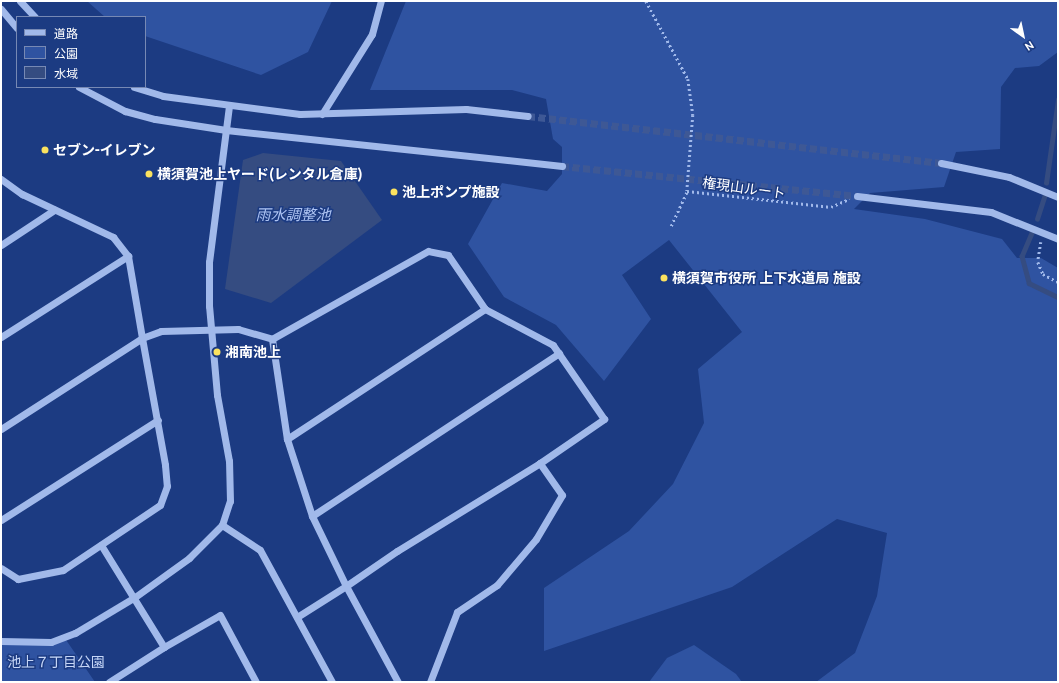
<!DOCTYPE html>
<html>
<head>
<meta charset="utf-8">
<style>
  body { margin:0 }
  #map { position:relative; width:1059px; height:683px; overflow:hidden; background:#1c3b82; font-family:Ubuntu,"Noto Sans JP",sans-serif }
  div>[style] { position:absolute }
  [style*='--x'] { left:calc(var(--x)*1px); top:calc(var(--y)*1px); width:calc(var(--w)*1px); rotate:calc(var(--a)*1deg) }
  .green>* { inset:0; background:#2f53a1 }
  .water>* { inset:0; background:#354c81 }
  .stream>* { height:4.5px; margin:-2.25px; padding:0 2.25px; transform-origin:2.25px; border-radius:2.25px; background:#354c81 }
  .minor-tunnel>* { height:7px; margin-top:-3.5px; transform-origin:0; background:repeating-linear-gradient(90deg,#3e5895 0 7px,transparent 0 10.5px) }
  .path>* { height:2.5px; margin-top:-1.25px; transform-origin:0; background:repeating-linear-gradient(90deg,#a1b9ea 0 2px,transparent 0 5px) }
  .minor>* { height:7px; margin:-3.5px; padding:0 3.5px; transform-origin:3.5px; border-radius:3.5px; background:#a1b9ea }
  .minor-bridge>* { height:7px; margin:-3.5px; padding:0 3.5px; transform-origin:3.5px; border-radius:3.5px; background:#a1b9ea }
  .dots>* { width:11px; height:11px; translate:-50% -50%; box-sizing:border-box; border:2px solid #1c3b82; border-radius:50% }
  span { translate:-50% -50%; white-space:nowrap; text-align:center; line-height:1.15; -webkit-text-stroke:3px #1c3b82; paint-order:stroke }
  .poi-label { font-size:14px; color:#fff; font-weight:700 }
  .left { translate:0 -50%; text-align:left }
  .street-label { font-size:14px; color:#fff }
  .park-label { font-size:14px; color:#c6d6f7 }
  .water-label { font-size:15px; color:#adc3f2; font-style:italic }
  .frame { position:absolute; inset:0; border:2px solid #fff; pointer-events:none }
  .legend { position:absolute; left:16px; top:16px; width:130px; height:72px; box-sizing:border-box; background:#1c3b82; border:1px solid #7789b4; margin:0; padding:5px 7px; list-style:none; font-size:12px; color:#fff }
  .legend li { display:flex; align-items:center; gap:8px; height:20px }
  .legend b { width:20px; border:1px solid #7789b4 }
  .north { position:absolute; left:1003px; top:16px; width:40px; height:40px; -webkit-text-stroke:3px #1c3b82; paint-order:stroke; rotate:147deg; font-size:11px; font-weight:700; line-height:16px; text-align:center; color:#fff }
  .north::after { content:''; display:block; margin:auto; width:14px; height:18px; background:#fff; clip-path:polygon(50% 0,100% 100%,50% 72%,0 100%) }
</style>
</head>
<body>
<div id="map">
  <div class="green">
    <div style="clip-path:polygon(87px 1px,332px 1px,308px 52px,261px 75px,145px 36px,145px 17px,105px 17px)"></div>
    <div style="clip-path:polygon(406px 1px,1058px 1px,1058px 52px,1039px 66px,1015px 68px,1001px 87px,1000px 149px,956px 152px,944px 187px,870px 193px,854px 209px,925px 219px,1002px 239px,1017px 258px,1041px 258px,1058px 268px,1058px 682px,816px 682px,855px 653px,877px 596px,887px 533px,837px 519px,732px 587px,544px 651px,544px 588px,629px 531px,673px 484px,704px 423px,698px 369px,742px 332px,669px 240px,622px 275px,651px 319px,604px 381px,556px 325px,504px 297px,468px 244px,502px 183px,547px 191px,562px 174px,562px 147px,553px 139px,546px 99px,512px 90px,370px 90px)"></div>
    <div style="clip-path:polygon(64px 637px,95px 682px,1px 682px,1px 641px,22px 644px)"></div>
    <div style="clip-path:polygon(694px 645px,736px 674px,742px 682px,649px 682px,667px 658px)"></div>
  </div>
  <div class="water">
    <div style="clip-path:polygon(263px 153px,341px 161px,382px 220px,271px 303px,225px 289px,243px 160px)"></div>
  </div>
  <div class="stream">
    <div style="--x:1046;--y:183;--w:84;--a:-81.8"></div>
    <div style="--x:1037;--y:219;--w:25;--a:-72"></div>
    <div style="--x:1032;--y:233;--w:25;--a:113"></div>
    <div style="--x:1022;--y:256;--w:28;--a:75"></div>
    <div style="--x:1029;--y:283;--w:32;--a:26"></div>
  </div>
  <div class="minor-tunnel">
    <div style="--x:528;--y:116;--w:416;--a:6.5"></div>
    <div style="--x:562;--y:166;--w:297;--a:5.8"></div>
  </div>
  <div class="path">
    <div style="--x:646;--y:1;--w:89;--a:61.7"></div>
    <div style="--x:688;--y:79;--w:36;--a:82"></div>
    <div style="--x:693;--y:115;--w:76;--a:94.5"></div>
    <div style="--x:687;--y:191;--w:145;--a:6.3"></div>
    <div style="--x:831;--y:207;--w:20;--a:-24"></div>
    <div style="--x:671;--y:226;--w:38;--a:-65"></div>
    <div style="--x:1041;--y:242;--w:20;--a:99"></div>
    <div style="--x:1038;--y:262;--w:13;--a:67"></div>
    <div style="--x:1043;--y:274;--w:17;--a:28"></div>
  </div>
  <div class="minor">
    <div style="--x:20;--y:1;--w:22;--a:47"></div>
    <div style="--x:1;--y:9;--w:25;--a:50"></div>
    <div style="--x:79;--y:87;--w:52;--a:27.6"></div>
    <div style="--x:125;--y:111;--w:31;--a:15"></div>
    <div style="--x:155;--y:119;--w:72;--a:8.8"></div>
    <div style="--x:226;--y:130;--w:338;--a:6.1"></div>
    <div style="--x:134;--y:87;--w:30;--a:17"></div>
    <div style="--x:163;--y:96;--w:138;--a:7.5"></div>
    <div style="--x:300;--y:114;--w:166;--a:-1.7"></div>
    <div style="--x:466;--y:109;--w:62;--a:6.4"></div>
    <div style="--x:322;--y:114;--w:94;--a:-58"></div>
    <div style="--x:372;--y:34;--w:34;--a:-75"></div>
    <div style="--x:941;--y:163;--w:69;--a:11.6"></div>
    <div style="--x:1009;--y:177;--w:53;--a:22.2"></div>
    <div style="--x:1;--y:179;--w:26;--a:36"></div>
    <div style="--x:22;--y:194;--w:101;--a:25.3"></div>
    <div style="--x:113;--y:237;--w:24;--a:52"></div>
    <div style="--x:128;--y:256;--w:83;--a:80.3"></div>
    <div style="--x:142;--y:338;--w:20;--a:-20"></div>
    <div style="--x:857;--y:196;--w:135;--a:6.8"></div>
    <div style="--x:991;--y:212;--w:72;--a:21.9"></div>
    <div style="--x:1;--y:245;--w:64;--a:-33.4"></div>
    <div style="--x:238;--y:329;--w:35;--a:16"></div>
    <div style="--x:1;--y:337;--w:151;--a:-32.5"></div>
    <div style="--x:1;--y:429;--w:168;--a:-32.8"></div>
    <div style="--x:142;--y:338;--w:129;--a:79.7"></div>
    <div style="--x:165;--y:465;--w:21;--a:85"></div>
    <div style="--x:167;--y:486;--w:20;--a:110"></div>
    <div style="--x:160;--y:505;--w:117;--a:146.2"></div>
    <div style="--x:63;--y:570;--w:46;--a:168.7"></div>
    <div style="--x:18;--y:579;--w:20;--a:-147"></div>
    <div style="--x:287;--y:439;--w:237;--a:-33.3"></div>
    <div style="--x:312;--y:516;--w:296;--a:-33.4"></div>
    <div style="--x:1;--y:520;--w:186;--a:-32.5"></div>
    <div style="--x:222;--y:525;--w:45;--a:33.3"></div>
    <div style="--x:260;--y:550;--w:150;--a:61.4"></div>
    <div style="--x:101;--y:545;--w:120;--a:58.3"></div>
    <div style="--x:164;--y:647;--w:65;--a:147.5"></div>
    <div style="--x:297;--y:617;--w:58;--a:-32.3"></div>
    <div style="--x:346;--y:586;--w:62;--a:-34.5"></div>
    <div style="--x:397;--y:551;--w:168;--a:-31.6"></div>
    <div style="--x:540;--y:463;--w:78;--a:-34.5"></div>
    <div style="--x:604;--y:419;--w:90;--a:-124.6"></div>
    <div style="--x:553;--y:345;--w:77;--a:-152.1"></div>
    <div style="--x:485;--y:309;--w:65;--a:-124.4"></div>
    <div style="--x:448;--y:255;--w:20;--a:-169"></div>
    <div style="--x:428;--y:251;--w:179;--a:150.6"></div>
    <div style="--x:272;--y:339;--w:101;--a:81.5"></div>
    <div style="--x:287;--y:439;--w:81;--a:72"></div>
    <div style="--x:312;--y:516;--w:78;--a:64.1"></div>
    <div style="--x:346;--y:586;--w:109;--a:61.6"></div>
    <div style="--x:1;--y:641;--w:50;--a:1.1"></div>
    <div style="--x:51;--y:642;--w:26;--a:-21"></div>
    <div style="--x:75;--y:633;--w:70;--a:-31"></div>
    <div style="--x:135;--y:597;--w:67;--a:-35.8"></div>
    <div style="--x:189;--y:558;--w:47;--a:-45"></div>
    <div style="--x:222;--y:525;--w:25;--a:-72"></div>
    <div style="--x:230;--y:501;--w:40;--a:-91.4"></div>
    <div style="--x:229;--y:461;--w:67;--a:-100.3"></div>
    <div style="--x:217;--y:395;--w:89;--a:-95.1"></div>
    <div style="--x:209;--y:306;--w:44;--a:-90"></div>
    <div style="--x:209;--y:262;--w:157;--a:-82.7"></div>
    <div style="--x:164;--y:647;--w:64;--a:-29.7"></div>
    <div style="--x:220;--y:615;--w:76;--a:61.8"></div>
    <div style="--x:430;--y:682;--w:75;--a:-68.9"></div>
    <div style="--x:457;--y:612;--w:48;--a:-34"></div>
    <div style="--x:497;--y:585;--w:60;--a:-49.7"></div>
    <div style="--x:536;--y:539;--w:51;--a:-59.4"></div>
    <div style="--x:562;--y:495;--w:39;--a:-125"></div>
  </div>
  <div class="minor-bridge">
    <div style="--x:161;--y:331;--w:77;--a:-1.5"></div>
  </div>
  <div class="dots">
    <div style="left:45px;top:150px;background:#fbe25f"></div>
    <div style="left:149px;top:174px;background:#fbe25f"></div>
    <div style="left:394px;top:192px;background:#fbe25f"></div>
    <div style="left:664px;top:278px;background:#fbe25f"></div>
    <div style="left:217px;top:352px;background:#fbe25f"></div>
  </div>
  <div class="poi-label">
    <span class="left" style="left:53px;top:150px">セブン-イレブン</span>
    <span class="left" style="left:157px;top:174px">横須賀池上ヤード(レンタル倉庫)</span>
    <span class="left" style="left:402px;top:192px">池上ポンプ施設</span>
    <span class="left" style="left:672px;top:278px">横須賀市役所 上下水道局 施設</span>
    <span class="left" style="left:225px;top:352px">湘南池上</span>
  </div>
  <div class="street-label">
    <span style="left:744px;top:188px;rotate:8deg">権現山ルート</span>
  </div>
  <div class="park-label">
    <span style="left:56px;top:662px">池上７丁目公園</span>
  </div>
  <div class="water-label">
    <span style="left:293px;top:215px">雨水調整池</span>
  </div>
  <div class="frame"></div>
  <ul class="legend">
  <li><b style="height:5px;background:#a1b9ea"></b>道路</li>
  <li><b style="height:11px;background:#2f53a1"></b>公園</li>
  <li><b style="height:11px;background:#354c81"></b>水域</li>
  </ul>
  <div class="north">N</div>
</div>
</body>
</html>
